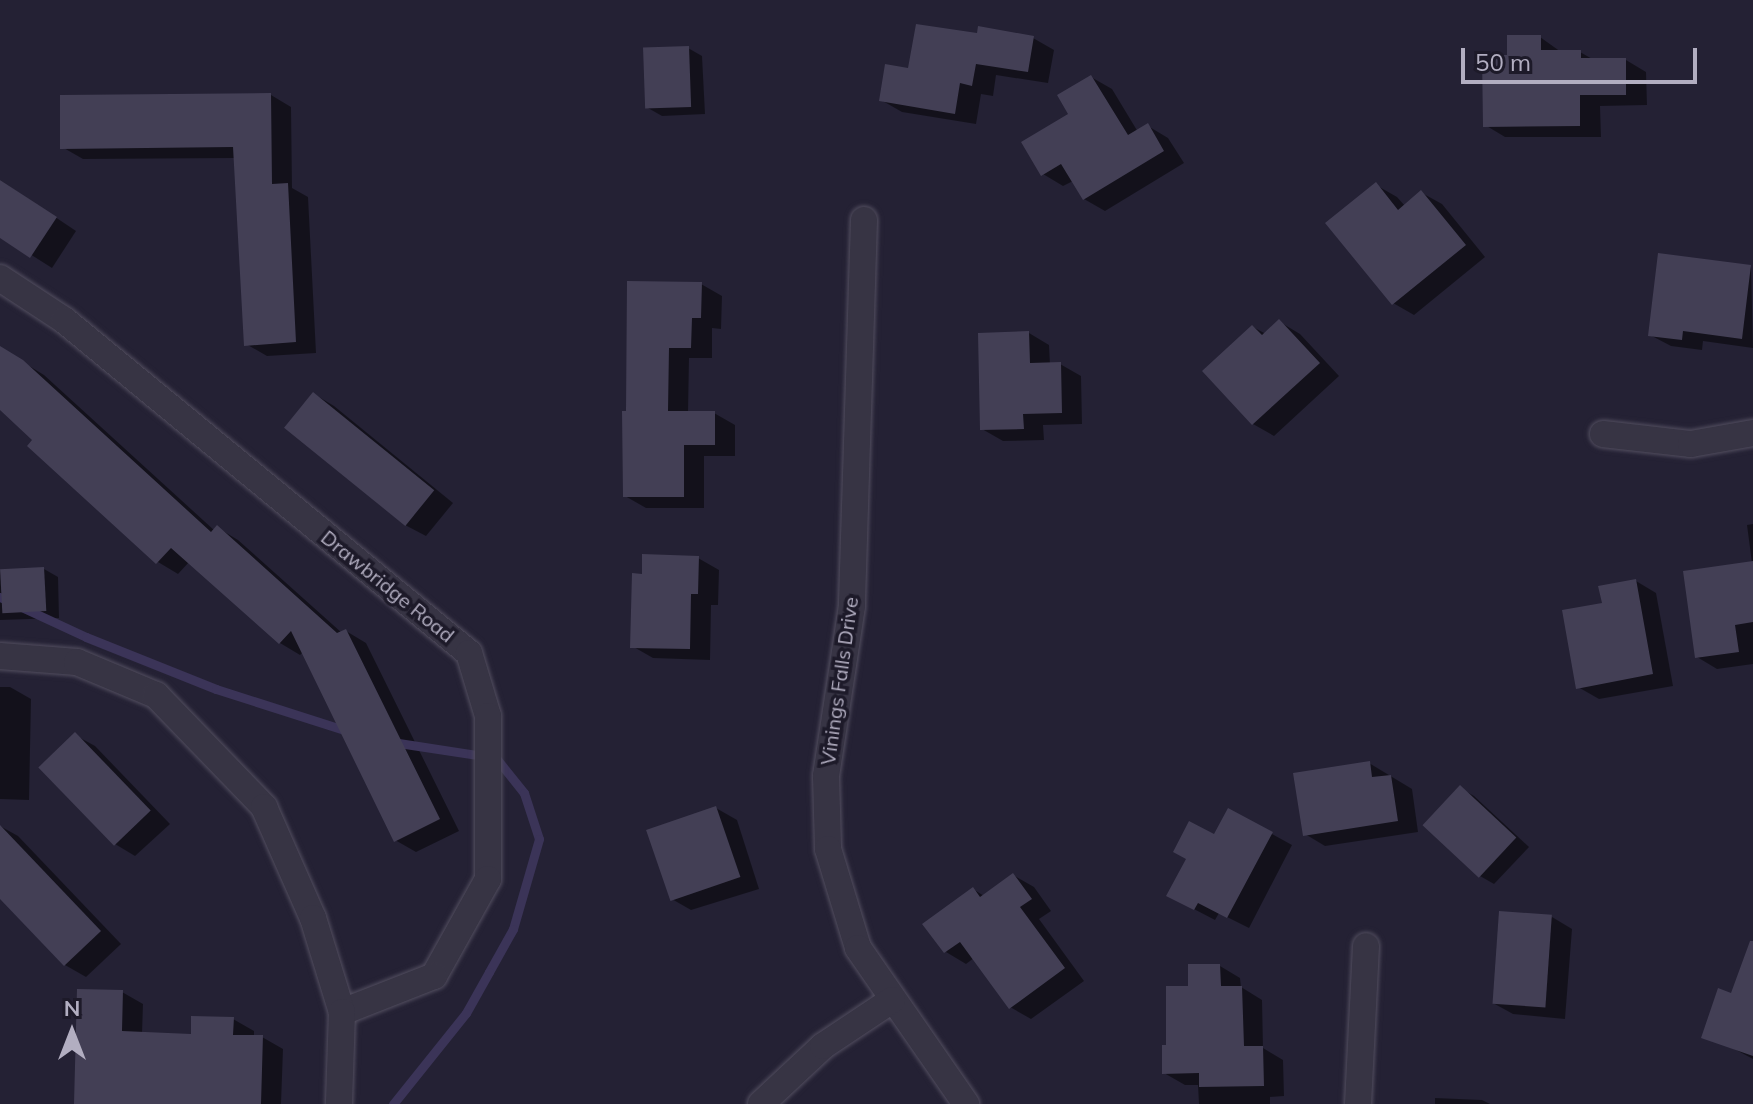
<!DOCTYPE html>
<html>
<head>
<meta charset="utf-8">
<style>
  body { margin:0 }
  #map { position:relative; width:1753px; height:1104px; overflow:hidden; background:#242134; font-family:Mulish,sans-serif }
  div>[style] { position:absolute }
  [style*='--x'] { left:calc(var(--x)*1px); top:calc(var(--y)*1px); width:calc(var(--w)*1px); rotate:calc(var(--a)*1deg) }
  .shadow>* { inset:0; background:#0007 }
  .stream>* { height:9px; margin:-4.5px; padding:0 4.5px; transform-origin:4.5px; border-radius:4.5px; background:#3b3458 }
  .building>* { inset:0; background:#433f55; transform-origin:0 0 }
  .roads { filter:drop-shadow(0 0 2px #524e5f) drop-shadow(0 0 2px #524e5f) }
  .minor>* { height:26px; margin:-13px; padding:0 13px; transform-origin:13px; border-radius:13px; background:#373444 }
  span { translate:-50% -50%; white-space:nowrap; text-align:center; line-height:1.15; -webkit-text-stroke:7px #1d1a29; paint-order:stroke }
  .street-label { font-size:20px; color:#b2aec1 }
  .north { position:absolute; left:32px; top:992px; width:80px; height:80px; -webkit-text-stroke:6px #1d1a29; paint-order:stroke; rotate:0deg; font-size:22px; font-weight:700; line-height:32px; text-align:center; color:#b2aec1 }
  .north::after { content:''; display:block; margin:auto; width:28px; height:36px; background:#b2aec1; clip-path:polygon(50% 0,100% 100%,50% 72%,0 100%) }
  .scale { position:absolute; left:1461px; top:48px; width:236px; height:36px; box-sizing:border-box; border:4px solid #b2aec1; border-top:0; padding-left:10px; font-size:24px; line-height:28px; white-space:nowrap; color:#b2aec1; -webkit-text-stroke:6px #1d1a29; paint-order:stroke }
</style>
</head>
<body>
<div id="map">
  <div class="shadow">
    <div style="clip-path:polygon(979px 36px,1033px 38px,1054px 50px,1048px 83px,996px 75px,993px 96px,981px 94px,976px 124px,902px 112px,881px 100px,910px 70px)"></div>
    <div style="clip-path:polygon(1540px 37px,1561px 52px,1580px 52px,1594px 60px,1626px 60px,1646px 72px,1647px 105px,1600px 106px,1601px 137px,1505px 137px,1485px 125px,1509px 57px)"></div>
    <div style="clip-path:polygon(688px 48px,702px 56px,705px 114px,662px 116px,648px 108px)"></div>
    <div style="clip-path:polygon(1091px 77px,1112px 89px,1138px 132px,1148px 126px,1168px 138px,1184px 163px,1105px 211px,1084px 199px,1073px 181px,1063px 186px,1043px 174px)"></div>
    <div style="clip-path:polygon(271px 95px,291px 107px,292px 188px,308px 197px,316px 353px,267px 356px,246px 344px,236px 158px,83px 159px,62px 147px)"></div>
    <div style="clip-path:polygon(0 180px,76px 231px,52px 268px,0 235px)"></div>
    <div style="clip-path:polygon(1376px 185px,1397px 197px,1405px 206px,1422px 193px,1442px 204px,1485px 257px,1414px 315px,1393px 303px)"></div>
    <div style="clip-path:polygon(1751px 267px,1753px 348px,1703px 341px,1702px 350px,1671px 346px,1650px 335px)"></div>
    <div style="clip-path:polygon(701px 284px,722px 296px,721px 329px,712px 328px,712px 358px,689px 358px,688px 413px,714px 413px,735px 425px,735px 456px,704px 456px,704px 508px,646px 508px,625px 496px,628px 413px)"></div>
    <div style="clip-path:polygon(1280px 322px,1300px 334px,1339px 376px,1274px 436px,1253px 424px,1253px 327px,1266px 334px)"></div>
    <div style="clip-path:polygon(1029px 333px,1049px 345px,1050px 365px,1060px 364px,1081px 376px,1082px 424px,1043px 425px,1044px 440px,1003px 441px,982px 429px)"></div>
    <div style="clip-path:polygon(0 348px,44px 375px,215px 531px,218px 528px,238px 540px,342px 633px,346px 631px,366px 643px,459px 831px,416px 852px,395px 840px,303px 652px,300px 655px,280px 643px,190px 561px,178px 574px,158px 562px,0 407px)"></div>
    <div style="clip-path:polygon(314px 394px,334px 406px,453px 503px,426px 536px,405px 525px)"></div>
    <div style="clip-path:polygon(1753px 524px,1753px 664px,1717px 669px,1697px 657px,1752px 563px,1747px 525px)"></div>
    <div style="clip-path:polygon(698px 558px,719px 570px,718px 605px,711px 605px,710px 660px,653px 658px,632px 646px)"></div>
    <div style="clip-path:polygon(44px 569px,58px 577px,59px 618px,0 620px,0 570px)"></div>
    <div style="clip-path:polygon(1636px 581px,1656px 593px,1673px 686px,1599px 699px,1578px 687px,1604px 605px)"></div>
    <div style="clip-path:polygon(0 687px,10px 687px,31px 699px,29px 800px,0 799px)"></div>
    <div style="clip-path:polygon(75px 735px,95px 746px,170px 824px,135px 856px,115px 844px)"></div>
    <div style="clip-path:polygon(1369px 763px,1412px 789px,1418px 832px,1325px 846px,1305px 834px)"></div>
    <div style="clip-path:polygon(1460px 788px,1474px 796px,1529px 847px,1494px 884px,1480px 876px)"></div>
    <div style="clip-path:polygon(716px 808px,737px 820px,759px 889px,691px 910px,670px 898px)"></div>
    <div style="clip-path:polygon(0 826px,18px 836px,121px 944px,86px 977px,65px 965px,0 896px)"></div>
    <div style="clip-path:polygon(1272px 834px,1292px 845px,1249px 928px,1219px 913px,1215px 920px,1190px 907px,1215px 837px)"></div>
    <div style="clip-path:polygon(1013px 875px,1034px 887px,1051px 911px,1039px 919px,1084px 981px,1031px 1019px,1010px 1007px,974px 958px,966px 964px,946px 952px,973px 889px,984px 896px)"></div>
    <div style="clip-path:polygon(1552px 917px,1572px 929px,1565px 1019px,1513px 1014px,1493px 1003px)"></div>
    <div style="clip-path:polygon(1220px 966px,1240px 978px,1241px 987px,1262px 1000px,1263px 1048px,1283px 1060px,1284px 1096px,1270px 1097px,1270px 1104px,1199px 1104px,1198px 1085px,1185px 1085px,1164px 1073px,1168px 1047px,1190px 988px)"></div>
    <div style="clip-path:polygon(1753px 966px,1753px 1059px,1725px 1044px,1732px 996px)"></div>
    <div style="clip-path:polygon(122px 992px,143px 1004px,142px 1034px,193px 1036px,233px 1019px,254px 1031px,254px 1037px,262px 1037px,283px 1049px,281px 1104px,76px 1104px)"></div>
    <div style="clip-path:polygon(1435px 1098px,1482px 1100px,1490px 1104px,1435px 1104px)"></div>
  </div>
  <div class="stream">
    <div style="--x:0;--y:597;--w:95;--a:24.9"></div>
    <div style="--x:86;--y:637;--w:140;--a:21.8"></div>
    <div style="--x:216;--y:689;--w:142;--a:17.7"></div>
    <div style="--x:392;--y:742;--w:105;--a:8.7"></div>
    <div style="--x:496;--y:758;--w:45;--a:51.3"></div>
    <div style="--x:524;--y:793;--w:48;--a:71.9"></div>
    <div style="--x:539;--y:839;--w:94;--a:106.1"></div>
    <div style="--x:513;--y:929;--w:49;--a:119.2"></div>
    <div style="--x:489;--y:972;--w:47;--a:119.3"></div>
    <div style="--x:466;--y:1013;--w:117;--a:128.7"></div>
  </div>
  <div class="building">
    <div style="clip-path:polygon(916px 24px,977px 33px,978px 26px,1034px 36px,1028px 72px,976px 64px,972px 86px,960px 83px,955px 114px,879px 101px,885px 64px,908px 68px)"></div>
    <div style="clip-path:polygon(1507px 35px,1541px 35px,1541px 50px,1581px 50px,1581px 58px,1626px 58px,1626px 95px,1580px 95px,1580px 126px,1483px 127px,1482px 55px,1507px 55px)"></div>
    <div style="left:689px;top:46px;width:61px;height:46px;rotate:88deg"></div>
    <div style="clip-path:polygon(1091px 75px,1128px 135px,1148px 123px,1164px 151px,1083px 200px,1061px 164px,1041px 176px,1021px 142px,1068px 114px,1057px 95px)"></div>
    <div style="clip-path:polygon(271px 93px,272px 184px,288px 183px,296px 342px,244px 346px,233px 147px,60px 149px,60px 95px)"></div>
    <div style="clip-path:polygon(0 180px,57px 217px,30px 258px,0 238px)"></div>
    <div style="clip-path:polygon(1376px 182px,1398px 210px,1421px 190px,1466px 245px,1392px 305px,1325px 223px)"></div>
    <div style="clip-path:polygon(1658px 253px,1751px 265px,1742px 339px,1683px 331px,1682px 340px,1648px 336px)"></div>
    <div style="clip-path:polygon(627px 281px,702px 282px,701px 318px,692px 318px,691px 348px,669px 348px,668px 411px,715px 411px,715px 445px,684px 445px,684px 497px,623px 497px,622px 411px,626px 411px)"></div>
    <div style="clip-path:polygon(1279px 319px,1320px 363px,1252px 425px,1202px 371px,1252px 325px,1262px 335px)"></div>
    <div style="clip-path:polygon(1029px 331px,1030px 363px,1061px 362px,1062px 413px,1023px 414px,1024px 429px,980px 430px,978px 333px)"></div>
    <div style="clip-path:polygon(0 346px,23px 360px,211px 532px,217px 525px,337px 633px,346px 629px,440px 819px,394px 842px,291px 631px,279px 644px,171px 548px,156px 564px,27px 446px,32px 440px,0 410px)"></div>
    <div style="left:313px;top:392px;width:156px;height:46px;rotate:39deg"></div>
    <div style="clip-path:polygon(642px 554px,699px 556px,698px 594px,691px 594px,690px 649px,630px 648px,632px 573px,642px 574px)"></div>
    <div style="clip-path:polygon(1753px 561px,1753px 622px,1735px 625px,1739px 652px,1695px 658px,1683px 571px)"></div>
    <div style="left:44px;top:567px;width:44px;height:44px;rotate:87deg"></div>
    <div style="clip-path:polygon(1636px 579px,1653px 674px,1576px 689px,1562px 610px,1602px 603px,1598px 586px)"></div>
    <div style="left:75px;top:732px;width:109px;height:51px;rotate:46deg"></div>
    <div style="clip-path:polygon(1370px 761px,1372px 777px,1391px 775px,1398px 821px,1303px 836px,1293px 773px)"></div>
    <div style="left:1460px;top:785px;width:77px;height:55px;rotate:43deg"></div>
    <div style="left:716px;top:806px;width:75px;height:74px;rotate:71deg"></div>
    <div style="clip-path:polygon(1228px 808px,1273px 832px,1227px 918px,1198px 903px,1194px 910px,1166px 896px,1186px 859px,1173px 852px,1189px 821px,1214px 834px)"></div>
    <div style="clip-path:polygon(0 825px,101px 931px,64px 966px,0 899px)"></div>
    <div style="clip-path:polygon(1013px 873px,1032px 899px,1020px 907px,1065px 968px,1009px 1009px,960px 942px,944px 953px,922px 924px,973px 887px,980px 897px)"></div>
    <div style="left:1499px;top:911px;width:53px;height:93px;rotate:4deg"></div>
    <div style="clip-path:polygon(1750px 941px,1753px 941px,1753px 1056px,1701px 1038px,1718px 988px,1731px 993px)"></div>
    <div style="clip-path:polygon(1188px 964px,1220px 964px,1221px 986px,1242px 986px,1244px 1046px,1263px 1046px,1264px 1086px,1199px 1087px,1199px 1073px,1162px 1074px,1162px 1045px,1166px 1045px,1166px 986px,1188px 986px)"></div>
    <div style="clip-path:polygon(77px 989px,123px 990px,122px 1031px,191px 1034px,191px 1016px,234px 1017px,233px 1035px,263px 1035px,261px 1104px,74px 1104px)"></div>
  </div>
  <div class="roads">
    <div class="minor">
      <div style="--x:864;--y:220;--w:386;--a:91.8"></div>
      <div style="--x:852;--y:606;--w:172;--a:98.7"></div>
      <div style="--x:826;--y:776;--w:73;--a:88.4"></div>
      <div style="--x:828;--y:849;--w:103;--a:73.1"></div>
      <div style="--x:858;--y:948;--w:190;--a:55.3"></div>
      <div style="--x:0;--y:278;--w:77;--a:33.3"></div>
      <div style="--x:64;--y:320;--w:524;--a:39.43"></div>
      <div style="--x:469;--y:653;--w:66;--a:73.2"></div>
      <div style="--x:488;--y:716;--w:163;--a:90"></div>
      <div style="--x:488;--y:879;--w:111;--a:119.1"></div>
      <div style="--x:434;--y:976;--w:99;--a:158.6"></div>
      <div style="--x:1603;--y:434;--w:89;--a:6.5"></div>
      <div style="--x:1691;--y:444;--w:63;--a:-10.1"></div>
      <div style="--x:0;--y:656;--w:77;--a:4.5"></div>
      <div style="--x:77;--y:662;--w:86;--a:22.7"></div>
      <div style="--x:156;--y:695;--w:156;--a:46"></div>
      <div style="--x:264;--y:807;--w:121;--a:66.2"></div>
      <div style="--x:313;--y:918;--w:98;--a:72.9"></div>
      <div style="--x:342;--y:1012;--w:92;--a:91.9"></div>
      <div style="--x:761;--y:1104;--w:85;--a:-43.1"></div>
      <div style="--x:823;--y:1046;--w:83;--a:-33.7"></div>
      <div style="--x:1358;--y:1104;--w:158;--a:-87.1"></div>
    </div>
  </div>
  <div class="street-label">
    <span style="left:388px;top:586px;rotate:39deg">Drawbridge Road</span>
    <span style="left:839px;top:681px;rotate:-82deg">Vinings Falls Drive</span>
  </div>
  <div class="north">N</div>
  <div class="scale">50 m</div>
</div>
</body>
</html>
